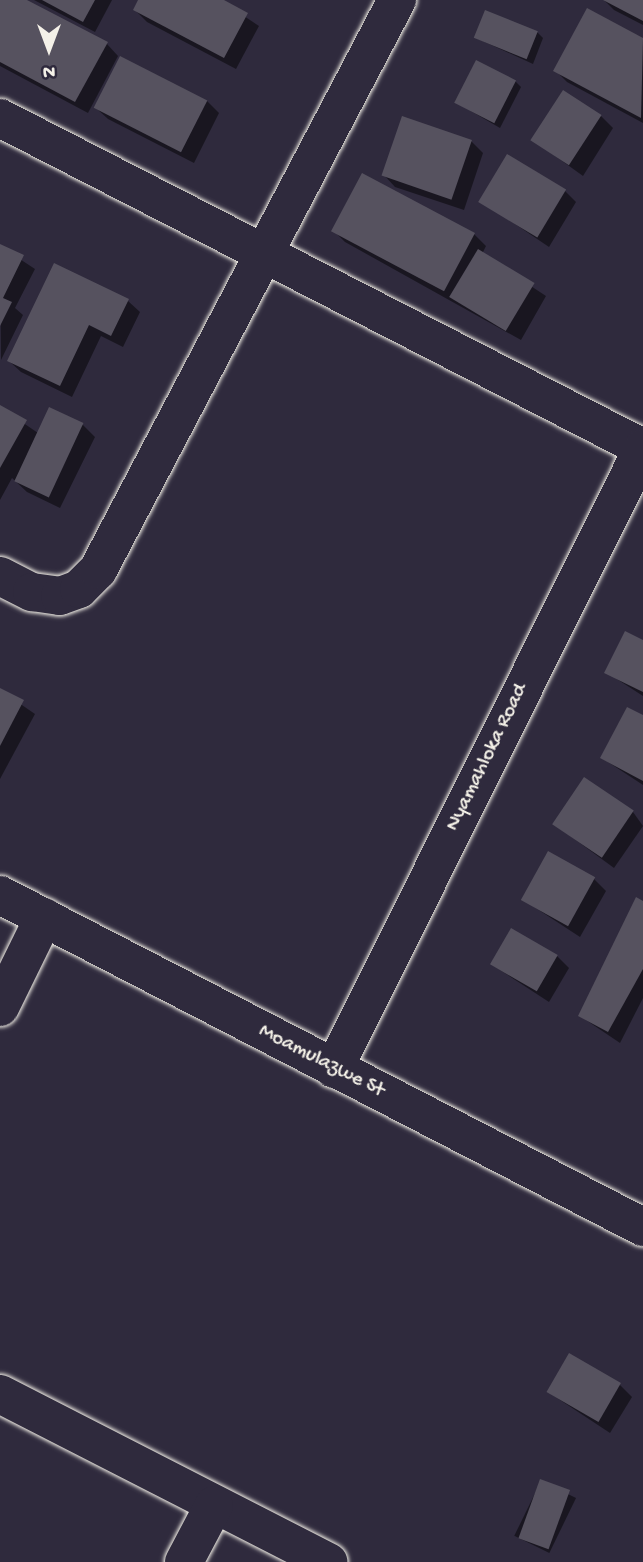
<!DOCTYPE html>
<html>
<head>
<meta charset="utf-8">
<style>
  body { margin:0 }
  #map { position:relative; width:643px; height:1562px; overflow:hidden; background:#2f2a3d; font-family:"Gochi Hand",sans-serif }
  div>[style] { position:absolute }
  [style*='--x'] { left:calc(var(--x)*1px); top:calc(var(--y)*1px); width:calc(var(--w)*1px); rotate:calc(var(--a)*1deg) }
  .shadow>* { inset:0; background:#0007; transform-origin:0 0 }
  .building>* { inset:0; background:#56525f; transform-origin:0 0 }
  .roads { filter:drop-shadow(0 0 2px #f4f1e8) drop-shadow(0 0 2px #f4f1e8) }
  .street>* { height:38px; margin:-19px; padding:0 19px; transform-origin:19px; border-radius:19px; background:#2f2a3d }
  .secondary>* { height:38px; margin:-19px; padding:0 19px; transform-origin:19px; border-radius:19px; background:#2f2a3d }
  span { translate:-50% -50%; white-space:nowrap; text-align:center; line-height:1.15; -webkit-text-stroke:5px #2f2a3d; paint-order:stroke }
  .street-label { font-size:21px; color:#f4f1e8 }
  .north { position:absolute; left:14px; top:14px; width:70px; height:70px; -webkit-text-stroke:5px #2f2a3d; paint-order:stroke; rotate:180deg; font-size:19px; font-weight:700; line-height:28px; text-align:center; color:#f4f1e8 }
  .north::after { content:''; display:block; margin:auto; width:24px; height:32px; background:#f4f1e8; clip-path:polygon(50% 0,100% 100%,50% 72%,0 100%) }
</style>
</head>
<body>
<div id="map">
  <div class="shadow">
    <div style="clip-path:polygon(0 0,24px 0,107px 44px,118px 56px,88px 113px,0 66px)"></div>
    <div style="clip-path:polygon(34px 0,112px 0,95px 32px)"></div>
    <div style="clip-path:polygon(140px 0,220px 0,259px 26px,236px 69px,147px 22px,135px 10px)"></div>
    <div style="clip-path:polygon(604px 0,643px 0,643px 25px,614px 10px)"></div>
    <div style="clip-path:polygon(588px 11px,643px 40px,643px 123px,567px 82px,555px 70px)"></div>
    <div style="clip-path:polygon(537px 32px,543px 38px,533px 64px,476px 38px)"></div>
    <div style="clip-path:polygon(515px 81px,521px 87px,500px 128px,457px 103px)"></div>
    <div style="clip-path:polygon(207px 101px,219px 113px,194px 163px,108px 119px,96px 108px)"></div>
    <div style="clip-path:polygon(601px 116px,613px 128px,583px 176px,533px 140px)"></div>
    <div style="clip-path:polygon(471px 141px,483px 153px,464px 210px,395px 187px,384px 175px)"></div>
    <div style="clip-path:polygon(564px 190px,576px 202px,549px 247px,481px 201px)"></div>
    <div style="clip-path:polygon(333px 230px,474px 234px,486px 246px,482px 254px,546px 296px,521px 340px,345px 242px)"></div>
    <div style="clip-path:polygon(0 246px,35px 269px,15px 308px,23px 315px,1px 360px)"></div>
    <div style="clip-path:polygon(55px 266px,128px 301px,140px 312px,123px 347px,101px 336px,72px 397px,21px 372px,9px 361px)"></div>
    <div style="clip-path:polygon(0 407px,38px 433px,83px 425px,95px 437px,60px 508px,27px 492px,12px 478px,0 500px)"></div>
    <div style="clip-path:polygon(643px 642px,643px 696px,606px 672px)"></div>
    <div style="clip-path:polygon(0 690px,35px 714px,0 779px)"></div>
    <div style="clip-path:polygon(643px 717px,643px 785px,602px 758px)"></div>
    <div style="clip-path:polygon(633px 812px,643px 826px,614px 868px,554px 824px)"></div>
    <div style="clip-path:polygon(594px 879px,606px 891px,580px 937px,522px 899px)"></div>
    <div style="clip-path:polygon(637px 900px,643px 903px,643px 998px,620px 1043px,580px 1016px)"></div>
    <div style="clip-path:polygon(557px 956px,569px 968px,549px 1002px,491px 964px)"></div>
    <div style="clip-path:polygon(620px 1385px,632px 1397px,610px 1433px,548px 1392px)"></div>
    <div style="left:541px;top:1481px;width:39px;height:61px;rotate:26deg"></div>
  </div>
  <div class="building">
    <div style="clip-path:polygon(0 0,27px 0,108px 42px,75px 102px,0 62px)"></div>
    <div style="clip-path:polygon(42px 0,95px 0,83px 22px)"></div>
    <div style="clip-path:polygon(138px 0,224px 0,248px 13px,224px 58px,133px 10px)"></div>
    <div style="clip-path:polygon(603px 0,643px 0,643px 21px)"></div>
    <div style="clip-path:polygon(587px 8px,643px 38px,641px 118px,553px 71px)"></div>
    <div style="left:485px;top:10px;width:57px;height:30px;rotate:22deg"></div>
    <div style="left:120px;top:56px;width:98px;height:58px;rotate:27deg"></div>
    <div style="left:476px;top:60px;width:45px;height:48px;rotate:27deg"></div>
    <div style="left:563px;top:90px;width:46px;height:60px;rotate:33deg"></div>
    <div style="left:402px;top:116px;width:74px;height:63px;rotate:19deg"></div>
    <div style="left:507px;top:154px;width:69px;height:56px;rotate:31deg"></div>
    <div style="left:362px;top:173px;width:128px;height:66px;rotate:28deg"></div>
    <div style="clip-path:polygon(0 244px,24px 255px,3px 298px,12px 302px,0 326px)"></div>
    <div style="left:478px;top:249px;width:66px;height:56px;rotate:31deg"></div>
    <div style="clip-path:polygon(54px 263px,129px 299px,111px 336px,89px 325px,60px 386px,7px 361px)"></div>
    <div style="clip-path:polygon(0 405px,27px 420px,0 468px)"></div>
    <div style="left:49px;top:407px;width:38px;height:82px;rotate:25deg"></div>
    <div style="clip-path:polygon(625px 631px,643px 640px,643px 692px,604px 673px)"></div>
    <div style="clip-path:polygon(0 688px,24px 700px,0 746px)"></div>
    <div style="clip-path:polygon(627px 707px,643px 715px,643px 781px,600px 758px)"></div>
    <div style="left:584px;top:777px;width:60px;height:57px;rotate:34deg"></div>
    <div style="left:548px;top:851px;width:54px;height:56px;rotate:29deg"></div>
    <div style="clip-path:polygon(636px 897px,643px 901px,643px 969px,608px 1032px,578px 1016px)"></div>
    <div style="left:511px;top:928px;width:54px;height:42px;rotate:30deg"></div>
    <div style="left:569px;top:1353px;width:60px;height:45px;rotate:30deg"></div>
    <div style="left:540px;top:1479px;width:32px;height:63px;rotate:20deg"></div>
  </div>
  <div class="roads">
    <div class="street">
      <div style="--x:0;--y:118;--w:723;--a:27.17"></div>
      <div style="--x:0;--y:576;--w:36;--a:27"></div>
      <div style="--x:32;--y:592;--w:28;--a:8"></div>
      <div style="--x:60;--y:596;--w:20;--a:-20"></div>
      <div style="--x:79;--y:589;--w:27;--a:-45"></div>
      <div style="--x:98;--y:570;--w:644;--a:-62.32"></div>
      <div style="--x:0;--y:1007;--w:100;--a:-63.9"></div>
      <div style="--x:334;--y:1069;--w:694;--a:-63.55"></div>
      <div style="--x:0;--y:1394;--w:369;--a:27.1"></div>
      <div style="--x:184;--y:1562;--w:64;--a:-62.2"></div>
    </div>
    <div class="secondary">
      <div style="--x:0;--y:895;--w:724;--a:27.31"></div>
    </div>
  </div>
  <div class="street-label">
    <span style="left:488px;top:758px;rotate:-64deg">Nyamahloka Road</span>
    <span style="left:321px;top:1062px;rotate:27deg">Moamulazwe St</span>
  </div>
  <div class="north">N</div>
</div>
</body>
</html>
